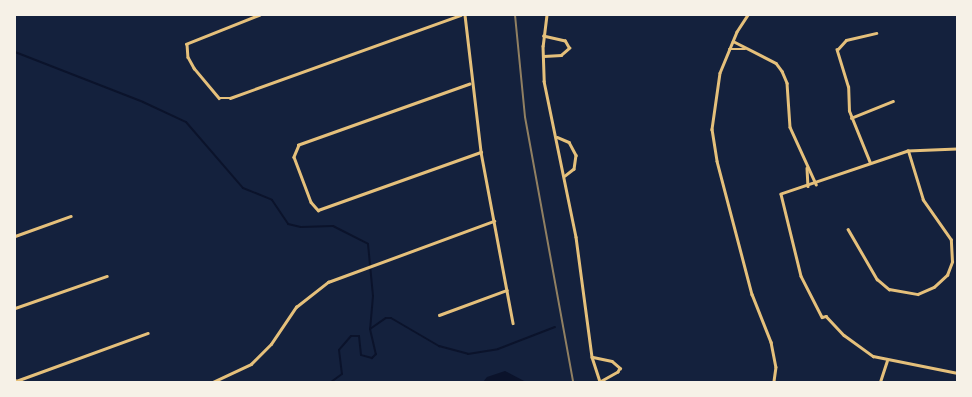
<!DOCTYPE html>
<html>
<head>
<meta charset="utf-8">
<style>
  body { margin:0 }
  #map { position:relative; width:972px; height:397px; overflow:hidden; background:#14213d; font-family:Inter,sans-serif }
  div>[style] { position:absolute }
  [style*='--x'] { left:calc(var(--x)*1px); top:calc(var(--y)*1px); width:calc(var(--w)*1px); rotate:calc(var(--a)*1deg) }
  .water>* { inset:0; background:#0b132b }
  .stream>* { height:2px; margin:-1px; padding:0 1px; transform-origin:1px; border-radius:1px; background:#0b132b }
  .minor>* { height:2.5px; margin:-1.25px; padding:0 1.25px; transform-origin:1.25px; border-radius:1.25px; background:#e5c07b }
  .tertiary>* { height:3px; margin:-1.5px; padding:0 1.5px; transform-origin:1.5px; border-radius:1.5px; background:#e5c07b }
  .rail>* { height:2px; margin:-1px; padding:0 1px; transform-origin:1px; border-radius:1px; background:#918062 }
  span { translate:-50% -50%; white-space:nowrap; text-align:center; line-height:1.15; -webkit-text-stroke:4.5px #f6f1e7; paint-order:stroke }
  .frame { position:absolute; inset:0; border:16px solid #f6f1e7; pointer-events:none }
</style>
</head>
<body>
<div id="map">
  <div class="water">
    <div style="clip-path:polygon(505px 371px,526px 382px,483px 382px,487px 377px)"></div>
  </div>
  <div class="stream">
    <div style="--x:15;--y:52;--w:137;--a:21.3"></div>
    <div style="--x:143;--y:102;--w:47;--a:24.9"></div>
    <div style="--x:186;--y:122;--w:87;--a:49.2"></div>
    <div style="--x:243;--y:188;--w:31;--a:22"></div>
    <div style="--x:272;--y:200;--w:29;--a:56"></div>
    <div style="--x:288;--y:224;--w:13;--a:13"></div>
    <div style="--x:301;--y:227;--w:32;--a:-2"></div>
    <div style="--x:333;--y:226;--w:39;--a:27"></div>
    <div style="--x:368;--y:244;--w:52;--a:84.5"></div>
    <div style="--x:373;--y:296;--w:33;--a:95"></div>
    <div style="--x:370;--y:329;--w:26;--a:77"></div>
    <div style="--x:376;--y:354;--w:6;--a:135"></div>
    <div style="--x:372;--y:358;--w:11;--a:-165"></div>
    <div style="--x:361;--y:355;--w:19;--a:-96"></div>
    <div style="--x:359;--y:336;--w:8;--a:180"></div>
    <div style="--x:351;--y:336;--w:18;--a:131"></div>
    <div style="--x:339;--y:350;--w:24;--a:83"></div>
    <div style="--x:342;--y:374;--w:14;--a:144"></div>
    <div style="--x:370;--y:329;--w:19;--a:-35"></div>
    <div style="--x:386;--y:318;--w:5;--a:0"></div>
    <div style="--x:391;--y:318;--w:56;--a:30.3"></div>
    <div style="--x:439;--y:346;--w:30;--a:15"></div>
    <div style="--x:468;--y:354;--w:30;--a:-9"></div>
    <div style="--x:498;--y:349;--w:61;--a:-21.1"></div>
  </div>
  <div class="minor">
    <div style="--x:260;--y:15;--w:79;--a:158.3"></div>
    <div style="--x:187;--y:44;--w:13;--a:86"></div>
    <div style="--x:188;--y:57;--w:13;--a:61"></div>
    <div style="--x:194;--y:68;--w:39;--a:50"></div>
    <div style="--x:219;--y:98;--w:11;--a:0"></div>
    <div style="--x:230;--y:98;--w:245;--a:-19.8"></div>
    <div style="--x:465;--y:15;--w:138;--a:83.3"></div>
    <div style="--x:481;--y:152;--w:174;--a:79.4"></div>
    <div style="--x:547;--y:15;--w:31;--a:97"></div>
    <div style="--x:543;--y:46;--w:35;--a:88"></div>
    <div style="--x:544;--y:81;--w:159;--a:78.4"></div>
    <div style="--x:576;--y:237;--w:121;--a:82.4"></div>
    <div style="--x:592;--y:357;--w:26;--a:72"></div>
    <div style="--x:748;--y:15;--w:20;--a:123"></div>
    <div style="--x:737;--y:32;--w:44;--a:112.5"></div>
    <div style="--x:720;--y:73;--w:57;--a:98.1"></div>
    <div style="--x:712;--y:129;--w:32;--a:81"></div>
    <div style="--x:717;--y:161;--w:138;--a:75.3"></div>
    <div style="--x:752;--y:294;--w:52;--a:68.4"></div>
    <div style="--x:771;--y:342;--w:25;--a:79"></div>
    <div style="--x:776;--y:367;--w:15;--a:98"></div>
    <div style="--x:733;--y:41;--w:48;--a:27.1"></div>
    <div style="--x:776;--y:63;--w:10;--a:53"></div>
    <div style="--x:782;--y:71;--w:13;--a:67"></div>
    <div style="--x:787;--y:83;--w:44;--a:86.1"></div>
    <div style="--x:790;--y:127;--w:63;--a:65.5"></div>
    <div style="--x:729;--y:49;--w:16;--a:0"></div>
    <div style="--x:544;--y:56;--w:17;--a:-3"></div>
    <div style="--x:561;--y:55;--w:11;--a:-41"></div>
    <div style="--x:569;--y:48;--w:8;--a:-120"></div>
    <div style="--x:565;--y:41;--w:22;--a:-167"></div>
    <div style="--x:470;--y:84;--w:182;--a:160.4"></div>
    <div style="--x:299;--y:145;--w:13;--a:113"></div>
    <div style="--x:294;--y:157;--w:48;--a:69.3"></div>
    <div style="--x:311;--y:202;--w:11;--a:49"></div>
    <div style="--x:318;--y:210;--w:173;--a:-19.6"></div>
    <div style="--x:851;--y:118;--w:45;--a:-22"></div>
    <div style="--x:557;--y:137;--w:13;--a:23"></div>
    <div style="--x:569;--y:142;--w:15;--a:62"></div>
    <div style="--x:576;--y:155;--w:14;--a:98"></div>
    <div style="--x:574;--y:169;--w:11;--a:142"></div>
    <div style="--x:957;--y:149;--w:49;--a:177.7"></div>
    <div style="--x:908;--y:151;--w:134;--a:161.3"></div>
    <div style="--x:781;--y:194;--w:84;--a:76.3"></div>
    <div style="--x:801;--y:276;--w:46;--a:62.9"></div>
    <div style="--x:822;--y:317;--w:4;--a:-14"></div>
    <div style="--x:826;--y:316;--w:26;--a:47"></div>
    <div style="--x:844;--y:335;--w:36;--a:36"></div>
    <div style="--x:873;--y:356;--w:86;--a:11.4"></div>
    <div style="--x:870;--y:163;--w:56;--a:-112"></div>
    <div style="--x:849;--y:111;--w:24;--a:-92"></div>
    <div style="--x:848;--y:87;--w:39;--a:-107"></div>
    <div style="--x:837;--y:50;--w:13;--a:-48"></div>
    <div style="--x:846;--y:40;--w:31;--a:-13"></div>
    <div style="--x:807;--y:168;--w:18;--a:87"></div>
    <div style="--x:848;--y:229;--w:58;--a:59.9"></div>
    <div style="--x:877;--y:279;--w:16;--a:40"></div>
    <div style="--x:889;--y:289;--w:29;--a:10"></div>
    <div style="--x:918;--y:294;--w:17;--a:-24"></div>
    <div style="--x:934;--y:287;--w:18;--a:-43"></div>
    <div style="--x:947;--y:275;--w:14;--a:-69"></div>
    <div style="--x:952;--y:262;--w:22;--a:-93"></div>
    <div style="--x:951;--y:240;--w:49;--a:-125"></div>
    <div style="--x:923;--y:200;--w:51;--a:-107"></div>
    <div style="--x:15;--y:236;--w:59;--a:-19.7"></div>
    <div style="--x:15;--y:308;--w:97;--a:-19.2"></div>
    <div style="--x:439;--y:315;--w:72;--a:-20.2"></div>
    <div style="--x:593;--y:357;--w:19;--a:12"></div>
    <div style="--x:612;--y:361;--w:11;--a:41"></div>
    <div style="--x:620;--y:368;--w:4;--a:117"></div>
    <div style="--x:618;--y:372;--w:21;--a:151"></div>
    <div style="--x:16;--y:381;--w:140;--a:-20"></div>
    <div style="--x:213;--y:382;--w:42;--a:-25.3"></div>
    <div style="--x:251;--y:364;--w:28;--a:-45"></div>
    <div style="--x:271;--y:344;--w:45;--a:-56"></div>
    <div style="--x:296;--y:307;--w:41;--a:-38"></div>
    <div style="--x:328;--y:282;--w:177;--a:-20.2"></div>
    <div style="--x:880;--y:382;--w:22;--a:-72"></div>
  </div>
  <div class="tertiary">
    <div style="--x:15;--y:380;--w:2;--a:63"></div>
  </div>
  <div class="rail">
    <div style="--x:515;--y:15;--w:102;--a:84.4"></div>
    <div style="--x:525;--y:117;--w:269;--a:79.7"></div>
  </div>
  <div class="frame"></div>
</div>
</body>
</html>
